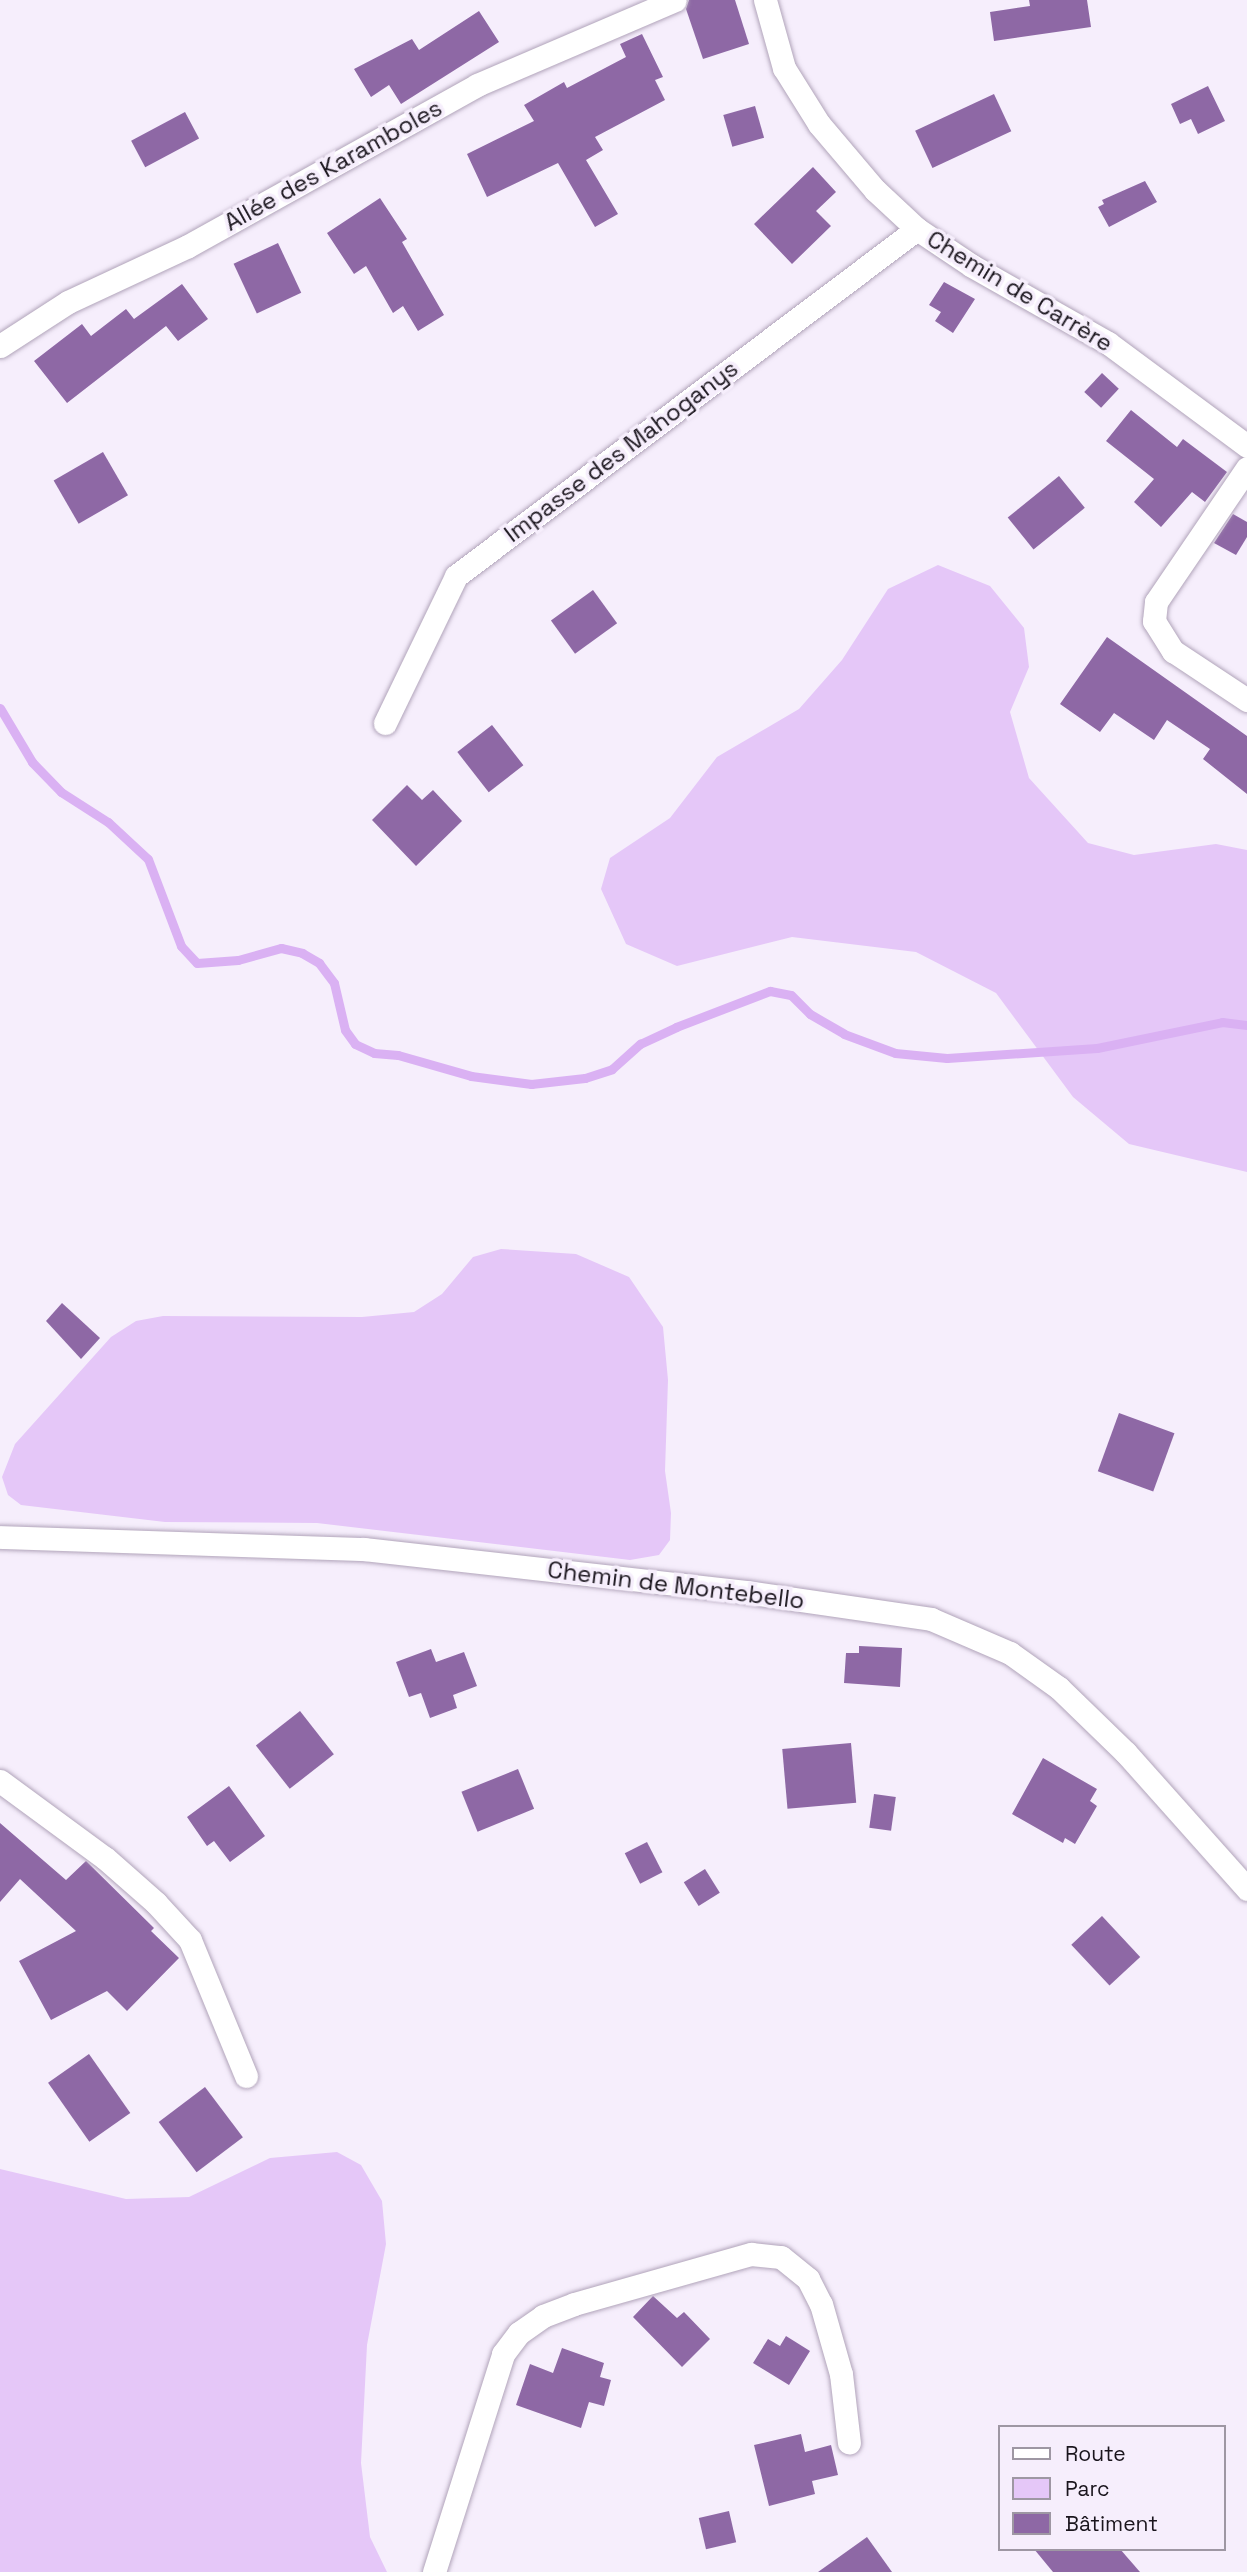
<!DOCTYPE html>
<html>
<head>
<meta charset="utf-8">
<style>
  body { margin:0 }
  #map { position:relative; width:1247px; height:2572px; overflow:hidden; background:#f6eefc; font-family:"Space Grotesk",sans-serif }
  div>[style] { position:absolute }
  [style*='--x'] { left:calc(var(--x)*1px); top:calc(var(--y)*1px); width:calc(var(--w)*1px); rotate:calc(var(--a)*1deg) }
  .green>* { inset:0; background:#e5c7f8 }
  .stream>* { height:9px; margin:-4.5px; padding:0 4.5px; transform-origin:4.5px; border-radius:4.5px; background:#dab1f3 }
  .building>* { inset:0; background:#8e68a5; transform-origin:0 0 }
  .roads { filter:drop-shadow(0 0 2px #b1a4ba) drop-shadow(0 0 2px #b1a4ba) }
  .street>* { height:23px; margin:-11.5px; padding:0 11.5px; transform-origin:11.5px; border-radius:11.5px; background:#fff }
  span { translate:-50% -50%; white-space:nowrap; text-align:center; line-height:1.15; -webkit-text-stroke:7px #f6eefc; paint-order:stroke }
  .street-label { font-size:24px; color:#1a151d }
  .legend { position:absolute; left:998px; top:2425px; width:228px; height:126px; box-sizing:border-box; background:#f6eefc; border:2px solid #9e97a3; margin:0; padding:9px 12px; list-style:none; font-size:21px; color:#1a151d }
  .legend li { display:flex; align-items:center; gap:14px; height:35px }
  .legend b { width:35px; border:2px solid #9e97a3 }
</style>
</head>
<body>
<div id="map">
  <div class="green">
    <div style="clip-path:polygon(938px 565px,990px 586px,1024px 628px,1029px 667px,1010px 712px,1029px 778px,1088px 843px,1134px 855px,1216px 844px,1247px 850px,1247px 1172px,1129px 1144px,1073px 1097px,996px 993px,916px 952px,792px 937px,677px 966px,626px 944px,601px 889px,610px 858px,670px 818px,717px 757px,799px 709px,842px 660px,888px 589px)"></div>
    <div style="clip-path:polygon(501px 1249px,576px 1254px,629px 1277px,663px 1327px,668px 1380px,665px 1471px,671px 1513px,670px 1540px,659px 1555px,630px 1560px,317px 1523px,165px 1522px,21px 1505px,8px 1495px,2px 1477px,15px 1444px,111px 1337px,136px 1321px,163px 1316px,362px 1317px,414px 1312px,442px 1294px,473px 1257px)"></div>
    <div style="clip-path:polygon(337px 2152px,361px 2165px,382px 2201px,386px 2244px,367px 2345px,361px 2463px,370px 2537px,387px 2572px,0 2572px,0 2169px,126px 2199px,189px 2197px,270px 2158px)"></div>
  </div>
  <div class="stream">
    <div style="--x:0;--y:708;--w:63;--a:59.3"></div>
    <div style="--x:32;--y:762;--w:42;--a:46"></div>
    <div style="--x:61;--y:792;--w:56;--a:32.6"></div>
    <div style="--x:108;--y:822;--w:54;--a:42.8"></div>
    <div style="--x:148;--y:859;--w:93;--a:69.2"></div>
    <div style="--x:181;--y:946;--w:23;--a:47"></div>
    <div style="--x:197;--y:963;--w:41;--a:-4.2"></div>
    <div style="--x:238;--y:960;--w:45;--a:-15.6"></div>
    <div style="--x:281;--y:948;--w:22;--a:13"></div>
    <div style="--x:302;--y:953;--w:20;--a:30"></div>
    <div style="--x:319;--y:963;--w:25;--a:53"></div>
    <div style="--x:334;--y:983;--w:48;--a:76.8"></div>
    <div style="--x:345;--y:1030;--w:17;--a:54"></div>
    <div style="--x:355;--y:1044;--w:21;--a:25"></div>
    <div style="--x:374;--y:1053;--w:24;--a:5"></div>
    <div style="--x:398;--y:1055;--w:76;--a:16"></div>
    <div style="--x:471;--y:1076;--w:61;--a:7.6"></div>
    <div style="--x:531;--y:1084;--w:54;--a:-6.3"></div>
    <div style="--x:585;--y:1078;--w:28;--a:-18"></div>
    <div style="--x:612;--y:1069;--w:38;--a:-42"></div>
    <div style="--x:640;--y:1044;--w:40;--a:-25"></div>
    <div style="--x:676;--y:1027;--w:101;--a:-21"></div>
    <div style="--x:770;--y:991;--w:21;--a:11"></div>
    <div style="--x:791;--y:995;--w:27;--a:45"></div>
    <div style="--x:810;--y:1014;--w:39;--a:30"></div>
    <div style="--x:844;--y:1034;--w:54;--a:20.4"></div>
    <div style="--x:895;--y:1053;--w:52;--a:5.5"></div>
    <div style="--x:947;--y:1058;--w:150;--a:-3.8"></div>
    <div style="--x:1097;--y:1048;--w:128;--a:-11.7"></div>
    <div style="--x:1222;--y:1022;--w:25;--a:7"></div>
  </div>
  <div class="building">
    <div style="clip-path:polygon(689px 0,735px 0,749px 44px,703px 59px,686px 9px)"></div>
    <div style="clip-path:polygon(1029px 0,1087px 0,1091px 27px,994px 41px,990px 12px,1030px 6px)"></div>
    <div style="clip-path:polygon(479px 11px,499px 42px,401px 104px,389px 85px,371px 97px,354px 69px,412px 39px,419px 50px)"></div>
    <div style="clip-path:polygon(642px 34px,663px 77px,655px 80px,665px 100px,595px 137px,603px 150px,586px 160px,618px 214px,595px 227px,558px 163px,487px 197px,467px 154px,534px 121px,524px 105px,564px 82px,567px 88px,626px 57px,620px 44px)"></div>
    <div style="clip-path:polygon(1208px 86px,1225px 121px,1198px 134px,1191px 119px,1180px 124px,1171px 104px)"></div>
    <div style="left:994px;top:94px;width:41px;height:87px;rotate:65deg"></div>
    <div style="left:755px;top:106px;width:33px;height:33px;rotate:74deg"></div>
    <div style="left:185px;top:112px;width:30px;height:61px;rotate:62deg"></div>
    <div style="clip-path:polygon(813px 167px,836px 192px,816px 211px,831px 226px,792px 264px,754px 224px)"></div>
    <div style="clip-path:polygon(1145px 181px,1157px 202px,1109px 227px,1098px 207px,1104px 204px,1102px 200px)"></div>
    <div style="clip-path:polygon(380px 198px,407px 239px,402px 242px,444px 315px,418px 331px,403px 306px,393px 313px,366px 266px,354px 274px,327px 233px)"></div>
    <div style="left:278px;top:243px;width:55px;height:49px;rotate:65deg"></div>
    <div style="clip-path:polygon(944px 282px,975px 299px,953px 333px,935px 321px,941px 312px,929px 305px)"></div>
    <div style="clip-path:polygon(182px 284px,208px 319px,178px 341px,166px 326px,67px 403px,34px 361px,82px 324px,91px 336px,126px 309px,134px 319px)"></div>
    <div style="left:1102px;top:373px;width:23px;height:26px;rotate:43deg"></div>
    <div style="clip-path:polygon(1131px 410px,1177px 447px,1183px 439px,1227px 472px,1205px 502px,1192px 492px,1161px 527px,1134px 502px,1154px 479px,1106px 441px)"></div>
    <div style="left:103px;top:452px;width:50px;height:57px;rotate:60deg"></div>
    <div style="left:1059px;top:476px;width:41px;height:66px;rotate:51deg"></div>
    <div style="clip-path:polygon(1233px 514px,1247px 522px,1247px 537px,1236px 555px,1214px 543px)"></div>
    <div style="left:593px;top:590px;width:41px;height:52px;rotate:54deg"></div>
    <div style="clip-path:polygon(1107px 637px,1247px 736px,1247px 794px,1203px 759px,1210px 749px,1167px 720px,1154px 740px,1114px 713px,1100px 732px,1060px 704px)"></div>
    <div style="left:492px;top:725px;width:51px;height:44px;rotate:52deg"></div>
    <div style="clip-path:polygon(407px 785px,422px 800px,433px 790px,462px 821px,416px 866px,372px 820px)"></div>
    <div style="clip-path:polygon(62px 1303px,100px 1338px,81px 1359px,46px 1321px)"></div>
    <div style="left:1119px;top:1413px;width:59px;height:62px;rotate:20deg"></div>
    <div style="clip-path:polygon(859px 1646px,902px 1648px,900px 1687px,844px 1683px,846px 1653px,859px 1653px)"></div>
    <div style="clip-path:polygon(431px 1649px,436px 1662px,464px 1652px,477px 1686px,453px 1695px,457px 1708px,430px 1718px,421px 1693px,409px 1697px,396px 1662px)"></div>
    <div style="left:300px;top:1711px;width:55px;height:56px;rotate:52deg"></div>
    <div style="left:851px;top:1743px;width:60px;height:69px;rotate:85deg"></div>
    <div style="clip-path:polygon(1043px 1758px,1097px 1789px,1090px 1801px,1097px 1806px,1075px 1844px,1065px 1838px,1063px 1843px,1012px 1814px)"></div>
    <div style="left:518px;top:1769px;width:43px;height:61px;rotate:68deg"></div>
    <div style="clip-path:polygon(229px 1786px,265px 1836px,230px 1862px,214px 1841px,207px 1846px,187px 1817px)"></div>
    <div style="left:874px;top:1794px;width:22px;height:34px;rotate:8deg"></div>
    <div style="clip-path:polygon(0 1823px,66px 1880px,86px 1861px,154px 1928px,151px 1931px,179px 1958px,127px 2011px,107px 1991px,51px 2020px,19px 1961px,76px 1931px,20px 1879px,0 1902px)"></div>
    <div style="left:647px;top:1842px;width:34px;height:25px;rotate:63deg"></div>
    <div style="left:705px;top:1869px;width:28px;height:25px;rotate:58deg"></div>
    <div style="left:1102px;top:1916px;width:56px;height:42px;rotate:47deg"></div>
    <div style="left:89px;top:2054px;width:72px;height:50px;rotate:55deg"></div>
    <div style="left:205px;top:2087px;width:63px;height:58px;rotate:53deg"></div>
    <div style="clip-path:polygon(653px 2296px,677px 2318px,684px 2312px,710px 2339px,682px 2367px,633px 2317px)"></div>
    <div style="clip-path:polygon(786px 2336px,810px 2351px,789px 2385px,753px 2363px,768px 2339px,780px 2346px)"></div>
    <div style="clip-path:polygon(562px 2348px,604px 2363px,600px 2377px,611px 2380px,604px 2406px,589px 2402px,581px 2428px,516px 2405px,530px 2364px,553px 2373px)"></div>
    <div style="clip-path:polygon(801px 2434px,805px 2452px,831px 2445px,838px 2475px,812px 2481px,815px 2494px,769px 2506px,754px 2445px)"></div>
    <div style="left:729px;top:2511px;width:32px;height:31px;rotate:77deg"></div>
    <div style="clip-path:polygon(867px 2537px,892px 2572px,818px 2572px)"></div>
    <div style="clip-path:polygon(1034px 2549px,1120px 2549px,1140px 2572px,1053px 2572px)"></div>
  </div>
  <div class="roads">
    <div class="street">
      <div style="--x:765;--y:0;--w:71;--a:74.4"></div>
      <div style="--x:784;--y:68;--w:66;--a:58"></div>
      <div style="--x:819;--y:124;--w:87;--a:49.7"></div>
      <div style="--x:875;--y:190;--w:57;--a:42.9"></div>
      <div style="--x:917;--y:229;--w:66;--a:33.9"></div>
      <div style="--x:972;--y:266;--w:156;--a:29.5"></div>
      <div style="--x:1108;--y:343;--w:173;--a:36.5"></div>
      <div style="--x:0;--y:346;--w:81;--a:-32.9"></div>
      <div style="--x:68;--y:302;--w:132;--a:-25"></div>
      <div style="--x:188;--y:246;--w:331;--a:-29.1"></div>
      <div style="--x:477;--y:85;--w:215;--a:-23.2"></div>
      <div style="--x:1247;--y:468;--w:162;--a:124.2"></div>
      <div style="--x:1156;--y:602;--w:19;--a:96"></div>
      <div style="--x:1154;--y:621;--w:36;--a:58"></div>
      <div style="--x:1173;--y:651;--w:89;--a:33.5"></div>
      <div style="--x:385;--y:723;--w:163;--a:-64.2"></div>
      <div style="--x:456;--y:576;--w:577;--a:-36.97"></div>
      <div style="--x:0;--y:1537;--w:364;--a:1.9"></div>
      <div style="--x:364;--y:1549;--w:384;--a:6.4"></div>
      <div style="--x:746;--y:1592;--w:187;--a:8.3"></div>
      <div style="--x:931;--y:1619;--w:86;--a:23.3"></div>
      <div style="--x:1010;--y:1653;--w:60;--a:35.5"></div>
      <div style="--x:1059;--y:1688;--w:93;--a:44.1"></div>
      <div style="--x:1126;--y:1753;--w:182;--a:48.3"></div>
      <div style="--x:0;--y:1781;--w:130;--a:36.3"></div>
      <div style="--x:105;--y:1858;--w:68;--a:41.4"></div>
      <div style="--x:156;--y:1903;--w:50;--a:47.4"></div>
      <div style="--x:190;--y:1940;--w:147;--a:67.6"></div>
      <div style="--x:434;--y:2572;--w:229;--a:-72.4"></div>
      <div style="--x:503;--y:2354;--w:26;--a:-53"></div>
      <div style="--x:519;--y:2333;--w:29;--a:-35"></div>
      <div style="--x:543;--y:2316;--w:33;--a:-21"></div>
      <div style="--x:574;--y:2304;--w:184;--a:-15.8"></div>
      <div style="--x:751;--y:2254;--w:30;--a:6"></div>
      <div style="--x:781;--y:2257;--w:35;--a:39"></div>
      <div style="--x:808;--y:2279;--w:28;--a:63"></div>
      <div style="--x:821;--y:2304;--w:73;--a:74.1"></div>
      <div style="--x:841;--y:2374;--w:69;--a:83.4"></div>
    </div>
  </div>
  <div class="street-label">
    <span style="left:333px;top:165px;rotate:-29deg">Allée des Karamboles</span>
    <span style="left:1020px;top:291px;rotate:31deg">Chemin de Carrère</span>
    <span style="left:621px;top:451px;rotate:-37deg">Impasse des Mahoganys</span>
    <span style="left:676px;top:1585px;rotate:7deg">Chemin de Montebello</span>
  </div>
  <ul class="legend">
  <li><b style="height:9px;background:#fff"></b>Route</li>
  <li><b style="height:19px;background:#e5c7f8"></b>Parc</li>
  <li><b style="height:19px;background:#8e68a5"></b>Bâtiment</li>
  </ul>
</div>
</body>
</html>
